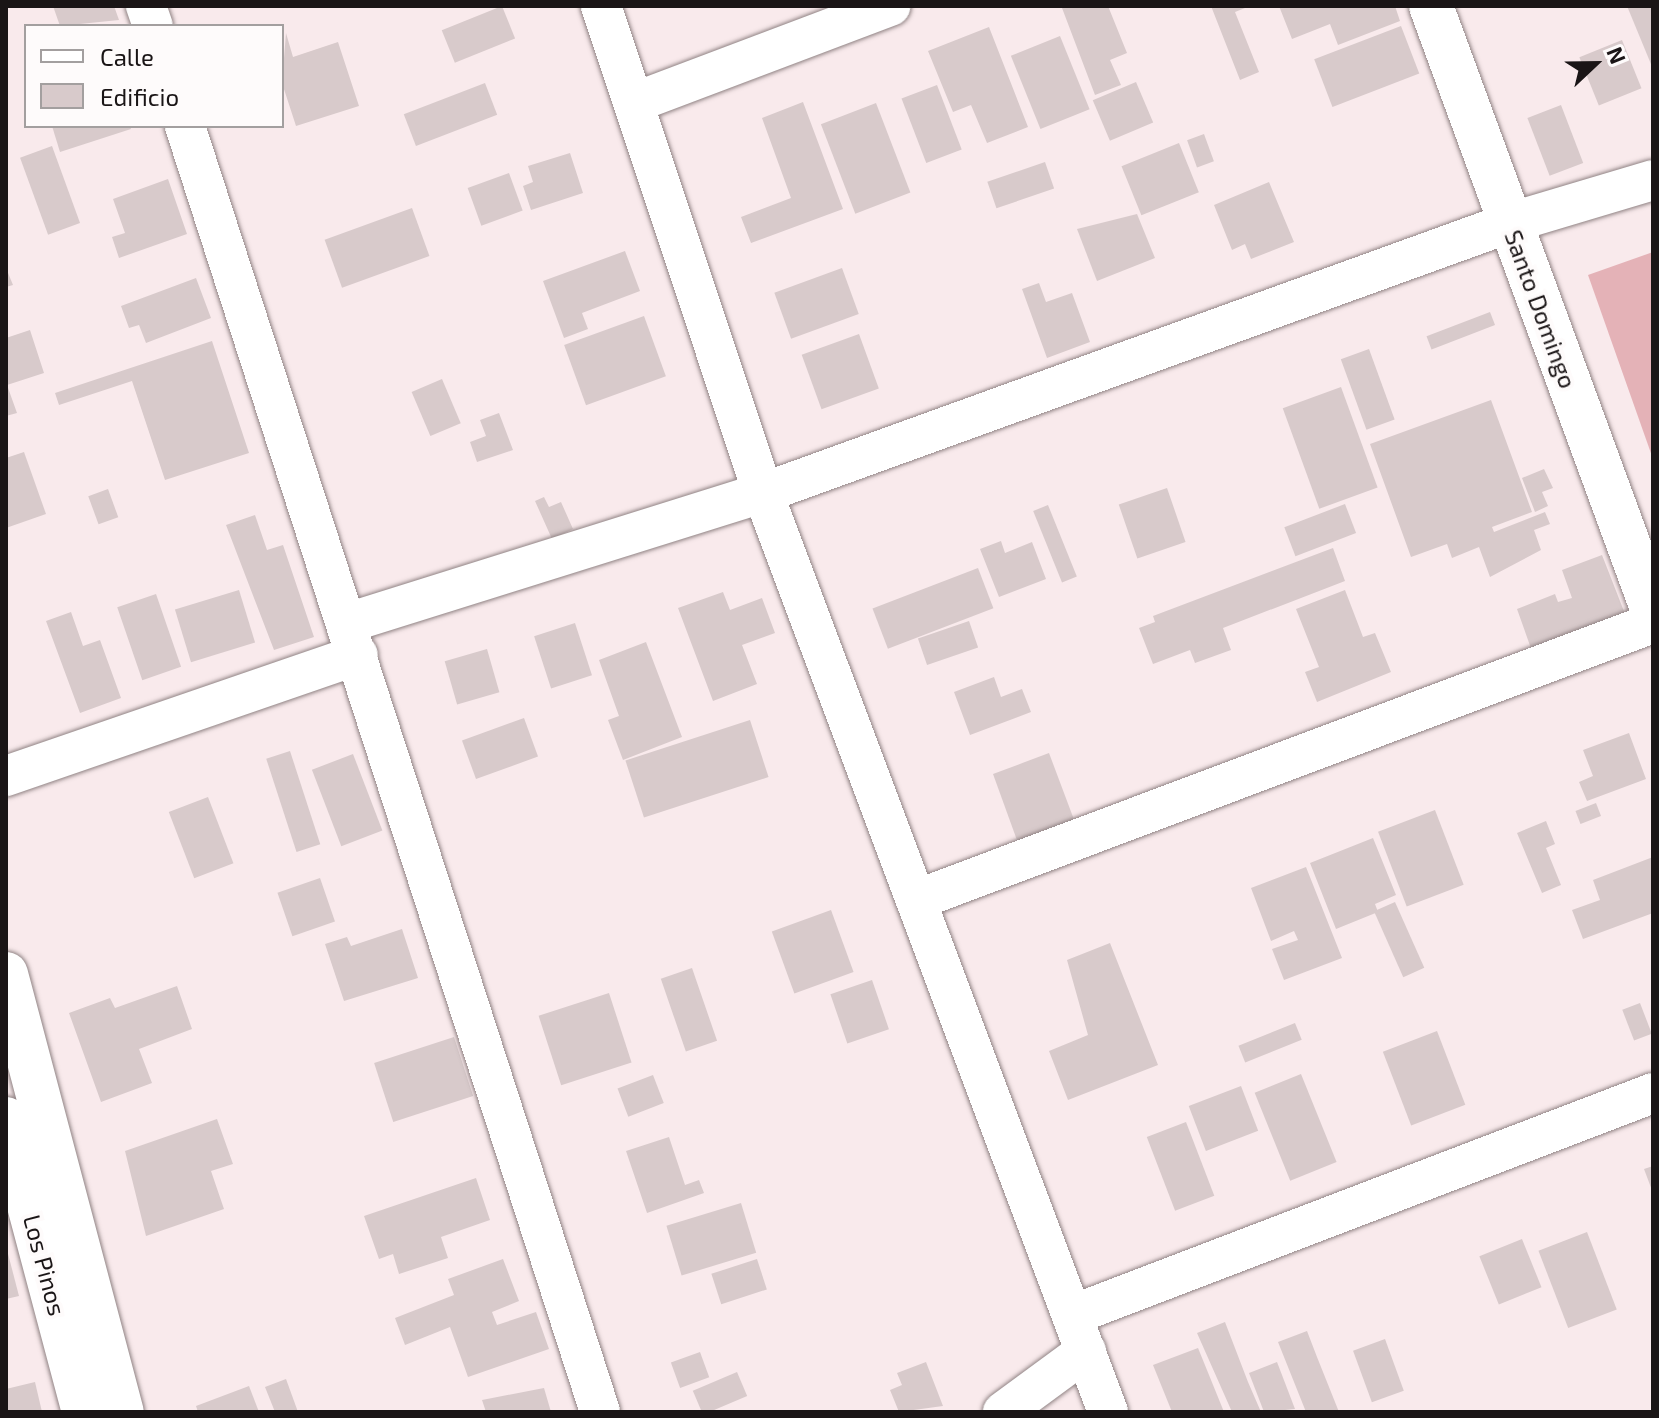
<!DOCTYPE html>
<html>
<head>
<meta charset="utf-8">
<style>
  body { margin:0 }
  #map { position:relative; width:1659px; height:1418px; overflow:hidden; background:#f9eaec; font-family:"Exo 2",sans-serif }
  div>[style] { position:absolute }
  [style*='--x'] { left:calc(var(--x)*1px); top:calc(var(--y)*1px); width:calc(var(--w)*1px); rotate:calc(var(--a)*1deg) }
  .green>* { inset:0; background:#e4b2b7 }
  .building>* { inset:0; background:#d8cacb; transform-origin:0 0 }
  .roads { filter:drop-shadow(0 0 2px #908384) drop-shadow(0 0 2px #908384) }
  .minor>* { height:40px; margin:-20px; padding:0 20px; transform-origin:20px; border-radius:20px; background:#fff }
  .tertiary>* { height:44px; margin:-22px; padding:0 22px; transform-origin:22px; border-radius:22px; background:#fff }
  span { translate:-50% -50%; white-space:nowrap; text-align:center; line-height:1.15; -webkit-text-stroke:8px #fefbfb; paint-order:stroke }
  .street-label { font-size:24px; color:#1a1516 }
  .frame { position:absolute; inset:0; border:8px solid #1a1516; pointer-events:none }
  .legend { position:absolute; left:24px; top:24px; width:260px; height:104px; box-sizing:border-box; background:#fefbfb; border:2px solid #a39f9f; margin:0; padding:10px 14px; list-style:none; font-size:24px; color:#1a1516 }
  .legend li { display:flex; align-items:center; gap:16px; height:40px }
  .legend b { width:40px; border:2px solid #a39f9f }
  .north { position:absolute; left:1555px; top:24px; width:80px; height:80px; -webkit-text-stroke:6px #fefbfb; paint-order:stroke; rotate:68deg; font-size:22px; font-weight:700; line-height:32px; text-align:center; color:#1a1516 }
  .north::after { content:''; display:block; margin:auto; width:28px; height:36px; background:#1a1516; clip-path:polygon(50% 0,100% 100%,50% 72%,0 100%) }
</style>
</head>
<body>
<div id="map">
  <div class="green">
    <div style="clip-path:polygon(1653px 252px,1653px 459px,1588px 275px)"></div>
  </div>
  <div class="building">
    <div style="clip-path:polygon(53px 6px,114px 6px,119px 20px,60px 26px)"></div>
    <div style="left:502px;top:6px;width:35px;height:65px;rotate:68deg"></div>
    <div style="clip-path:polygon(1108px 6px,1127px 53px,1110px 60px,1121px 85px,1095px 95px,1062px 8px)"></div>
    <div style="clip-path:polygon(1211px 6px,1250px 6px,1235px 12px,1259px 72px,1240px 80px)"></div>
    <div style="clip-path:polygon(1279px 6px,1395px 6px,1400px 21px,1338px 45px,1330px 24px,1292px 39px)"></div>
    <div style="clip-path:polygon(1627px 6px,1653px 6px,1653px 69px)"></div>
    <div style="left:1401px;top:26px;width:51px;height:93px;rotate:69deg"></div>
    <div style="clip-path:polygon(989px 27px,1028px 127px,987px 143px,971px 105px,953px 112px,928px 51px)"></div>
    <div style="clip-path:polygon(286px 33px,293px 57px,338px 42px,359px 106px,296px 126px,282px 83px)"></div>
    <div style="left:1060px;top:36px;width:79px;height:53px;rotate:68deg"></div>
    <div style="left:1622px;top:40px;width:52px;height:46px;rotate:68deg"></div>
    <div style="left:1136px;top:82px;width:44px;height:47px;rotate:67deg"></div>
    <div style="left:485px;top:83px;width:34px;height:87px;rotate:69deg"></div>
    <div style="left:937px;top:85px;width:69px;height:38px;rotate:69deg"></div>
    <div style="clip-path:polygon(803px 102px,843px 209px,751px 243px,741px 217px,791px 198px,762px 118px)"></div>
    <div style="left:876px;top:103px;width:96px;height:59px;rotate:69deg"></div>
    <div style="left:1561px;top:105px;width:62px;height:36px;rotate:69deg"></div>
    <div style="clip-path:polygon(52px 126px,130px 126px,131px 129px,60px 152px)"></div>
    <div style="left:1204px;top:134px;width:29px;height:18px;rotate:70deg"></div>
    <div style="left:1179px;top:143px;width:53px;height:62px;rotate:68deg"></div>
    <div style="left:52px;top:146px;width:82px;height:34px;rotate:70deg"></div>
    <div style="clip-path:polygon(570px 153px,583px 193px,531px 210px,523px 186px,533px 182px,528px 166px)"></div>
    <div style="left:1045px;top:162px;width:28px;height:61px;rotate:71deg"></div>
    <div style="left:509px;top:173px;width:40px;height:44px;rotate:70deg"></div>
    <div style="clip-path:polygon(168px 179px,187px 234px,119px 258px,112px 237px,125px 233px,113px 199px)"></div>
    <div style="clip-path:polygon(1269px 182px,1294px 242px,1251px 259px,1245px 244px,1232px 250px,1214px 205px)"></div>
    <div style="left:412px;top:208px;width:51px;height:93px;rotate:70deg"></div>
    <div style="clip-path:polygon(1137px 214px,1155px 258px,1097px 281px,1077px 229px)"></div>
    <div style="clip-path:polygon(625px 251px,640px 291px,582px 313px,588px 329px,564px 338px,543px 281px)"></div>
    <div style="clip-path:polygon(6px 268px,13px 285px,6px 287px)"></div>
    <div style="left:842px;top:268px;width:49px;height:72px;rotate:70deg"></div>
    <div style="clip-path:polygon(196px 278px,211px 318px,146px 343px,139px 325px,129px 328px,121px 306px)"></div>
    <div style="clip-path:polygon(1039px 283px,1046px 302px,1072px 293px,1090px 342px,1047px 358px,1022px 289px)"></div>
    <div style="left:1490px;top:312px;width:14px;height:68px;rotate:69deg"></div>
    <div style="left:644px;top:316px;width:64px;height:85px;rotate:70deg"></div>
    <div style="clip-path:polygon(30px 330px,44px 373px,7px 385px,17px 413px,6px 416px,6px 338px)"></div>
    <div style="left:859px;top:334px;width:58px;height:61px;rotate:70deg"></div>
    <div style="clip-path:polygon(212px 341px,249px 453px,165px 480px,132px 381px,59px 405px,55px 393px)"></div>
    <div style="left:1369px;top:349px;width:75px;height:30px;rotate:70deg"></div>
    <div style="left:442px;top:379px;width:48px;height:33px;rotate:67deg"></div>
    <div style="left:1341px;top:387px;width:107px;height:62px;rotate:70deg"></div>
    <div style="clip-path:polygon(1491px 400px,1532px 512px,1492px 527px,1494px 532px,1545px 512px,1550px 524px,1534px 530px,1541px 550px,1490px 577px,1479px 547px,1452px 558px,1447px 544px,1411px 557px,1370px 444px)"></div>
    <div style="clip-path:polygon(499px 413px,513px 450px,477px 462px,470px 442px,486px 436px,480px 420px)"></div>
    <div style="clip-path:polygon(24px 452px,46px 514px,6px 528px,6px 458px)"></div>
    <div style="clip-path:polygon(1544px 469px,1553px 488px,1542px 492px,1548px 506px,1535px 512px,1522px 478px)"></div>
    <div style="left:1167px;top:488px;width:57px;height:51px;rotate:71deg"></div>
    <div style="left:108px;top:489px;width:30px;height:21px;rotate:70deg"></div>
    <div style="clip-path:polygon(544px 497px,549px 507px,561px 502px,573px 529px,552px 539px,535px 501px)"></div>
    <div style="left:1345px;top:504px;width:31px;height:65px;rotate:69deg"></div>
    <div style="left:1048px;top:505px;width:77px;height:16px;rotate:68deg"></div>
    <div style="clip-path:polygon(255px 515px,267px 550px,283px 545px,314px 637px,274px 650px,226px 525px)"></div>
    <div style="clip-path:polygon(1001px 541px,1005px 553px,1032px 542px,1046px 579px,999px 597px,980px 549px)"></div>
    <div style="clip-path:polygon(1333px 548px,1345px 581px,1223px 628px,1231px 650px,1195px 663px,1190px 650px,1153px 664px,1139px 628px,1155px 622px,1153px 616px)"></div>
    <div style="clip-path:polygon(1602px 555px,1627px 619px,1533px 654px,1517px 609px,1555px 594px,1558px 602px,1572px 598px,1562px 570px)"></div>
    <div style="left:978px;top:568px;width:43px;height:113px;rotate:69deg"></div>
    <div style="left:239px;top:590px;width:55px;height:67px;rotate:73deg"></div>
    <div style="clip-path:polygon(1345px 590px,1363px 637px,1375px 633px,1391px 672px,1317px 702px,1305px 672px,1319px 667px,1296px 609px)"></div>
    <div style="clip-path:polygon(723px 592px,730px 610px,762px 598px,775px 633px,742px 645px,757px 684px,713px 701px,678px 608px)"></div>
    <div style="left:156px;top:594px;width:77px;height:41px;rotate:71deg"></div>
    <div style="clip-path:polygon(71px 612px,83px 646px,100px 640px,121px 698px,80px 713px,46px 621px)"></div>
    <div style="left:969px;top:621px;width:28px;height:54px;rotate:71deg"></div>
    <div style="left:575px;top:623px;width:55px;height:43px;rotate:72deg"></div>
    <div style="clip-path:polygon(646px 642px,682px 737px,623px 760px,608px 720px,619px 716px,599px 660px)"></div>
    <div style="left:487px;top:649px;width:45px;height:44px;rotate:74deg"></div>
    <div style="clip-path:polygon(994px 677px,1001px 697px,1022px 689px,1031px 712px,970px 735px,954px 692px)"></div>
    <div style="left:524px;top:718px;width:41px;height:66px;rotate:70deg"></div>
    <div style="left:750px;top:720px;width:60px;height:131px;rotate:72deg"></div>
    <div style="clip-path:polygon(1629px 733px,1646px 779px,1587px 801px,1579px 782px,1593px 776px,1583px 750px)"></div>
    <div style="left:290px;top:751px;width:98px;height:25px;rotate:72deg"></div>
    <div style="clip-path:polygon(1049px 753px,1079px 833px,1018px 843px,993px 774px)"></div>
    <div style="left:353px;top:754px;width:82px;height:44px;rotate:69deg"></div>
    <div style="left:208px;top:797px;width:71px;height:42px;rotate:69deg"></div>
    <div style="left:1596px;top:803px;width:14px;height:22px;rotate:69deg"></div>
    <div style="left:1435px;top:810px;width:80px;height:61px;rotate:69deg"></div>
    <div style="clip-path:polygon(1546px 821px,1555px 844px,1546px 848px,1561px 885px,1542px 893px,1517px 833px)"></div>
    <div style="clip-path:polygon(1373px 838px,1396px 895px,1375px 904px,1378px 912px,1336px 929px,1310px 863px)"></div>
    <div style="clip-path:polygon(1653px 857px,1653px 913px,1583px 939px,1572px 910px,1600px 900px,1593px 880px)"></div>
    <div style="clip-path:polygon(1306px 867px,1342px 958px,1284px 980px,1272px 949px,1298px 940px,1294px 931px,1271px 941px,1251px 888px)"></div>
    <div style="left:320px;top:878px;width:46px;height:45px;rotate:71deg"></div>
    <div style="left:1395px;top:902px;width:72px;height:23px;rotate:66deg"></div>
    <div style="left:831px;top:910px;width:66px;height:63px;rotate:70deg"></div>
    <div style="clip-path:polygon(402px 929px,418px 978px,344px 1001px,325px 944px,347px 937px,351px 946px)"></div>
    <div style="clip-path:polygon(1110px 943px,1158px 1065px,1068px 1100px,1049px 1051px,1088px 1035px,1067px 960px)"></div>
    <div style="left:692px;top:968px;width:77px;height:33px;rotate:71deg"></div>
    <div style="left:872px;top:980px;width:52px;height:44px;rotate:71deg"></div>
    <div style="clip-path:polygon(177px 986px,192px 1029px,139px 1049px,152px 1083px,101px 1102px,69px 1013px,110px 998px,115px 1008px)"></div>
    <div style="left:609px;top:993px;width:73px;height:74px;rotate:72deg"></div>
    <div style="left:1640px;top:1003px;width:33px;height:19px;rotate:69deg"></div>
    <div style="left:1295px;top:1023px;width:18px;height:61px;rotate:68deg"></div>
    <div style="left:1437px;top:1031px;width:79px;height:58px;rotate:69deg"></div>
    <div style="left:454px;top:1037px;width:62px;height:84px;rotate:72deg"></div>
    <div style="left:1301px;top:1074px;width:95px;height:50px;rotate:68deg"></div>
    <div style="left:653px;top:1075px;width:30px;height:38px;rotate:69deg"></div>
    <div style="left:1241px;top:1086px;width:48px;height:56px;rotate:69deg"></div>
    <div style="clip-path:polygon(217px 1119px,233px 1164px,211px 1171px,224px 1209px,146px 1236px,125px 1151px)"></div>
    <div style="left:1186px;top:1122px;width:79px;height:42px;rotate:69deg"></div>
    <div style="clip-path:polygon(669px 1137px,685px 1185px,699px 1180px,704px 1193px,647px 1213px,626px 1151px)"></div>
    <div style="clip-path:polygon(1653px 1166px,1653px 1193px,1644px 1169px)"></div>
    <div style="clip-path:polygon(476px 1178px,490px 1220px,441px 1237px,448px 1258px,399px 1274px,393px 1254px,379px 1259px,364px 1216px)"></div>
    <div style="left:741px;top:1203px;width:52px;height:78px;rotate:73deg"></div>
    <div style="left:1587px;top:1232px;width:83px;height:52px;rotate:69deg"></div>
    <div style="left:1522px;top:1239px;width:52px;height:46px;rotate:68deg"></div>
    <div style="clip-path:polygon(6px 1246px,19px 1296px,6px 1299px)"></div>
    <div style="clip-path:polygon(503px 1259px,519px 1301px,492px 1312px,497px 1325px,536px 1312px,549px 1349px,468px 1377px,450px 1327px,405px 1345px,395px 1318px,454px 1295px,448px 1279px)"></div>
    <div style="left:757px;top:1259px;width:32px;height:48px;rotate:72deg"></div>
    <div style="clip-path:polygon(1225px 1322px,1248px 1382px,1261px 1412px,1232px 1412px,1197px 1333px)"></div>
    <div style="clip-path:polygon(1307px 1331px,1317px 1357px,1339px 1412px,1306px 1412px,1278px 1342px)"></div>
    <div style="left:1385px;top:1339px;width:55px;height:34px;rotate:70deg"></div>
    <div style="clip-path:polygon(1198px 1348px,1224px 1412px,1172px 1412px,1153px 1365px)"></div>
    <div style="left:700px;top:1352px;width:27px;height:31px;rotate:70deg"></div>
    <div style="clip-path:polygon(926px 1362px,943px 1406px,899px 1412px,890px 1390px,902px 1385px,897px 1373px)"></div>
    <div style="clip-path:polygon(1277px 1362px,1295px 1409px,1264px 1412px,1249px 1373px)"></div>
    <div style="left:737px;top:1372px;width:26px;height:48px;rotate:67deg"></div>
    <div style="clip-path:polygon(286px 1379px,298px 1412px,275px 1412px,265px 1387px)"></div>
    <div style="clip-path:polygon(35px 1382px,42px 1412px,6px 1412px,6px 1389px)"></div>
    <div style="clip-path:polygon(249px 1386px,259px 1412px,198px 1412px,196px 1406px)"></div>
    <div style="clip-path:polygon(544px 1388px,551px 1412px,486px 1412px,482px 1400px)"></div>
  </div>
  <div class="roads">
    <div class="minor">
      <div style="--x:146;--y:6;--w:21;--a:71"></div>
      <div style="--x:601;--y:6;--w:513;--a:71.6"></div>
      <div style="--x:763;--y:493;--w:982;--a:69.42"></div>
      <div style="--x:636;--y:102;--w:272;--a:-20.7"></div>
      <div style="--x:185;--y:126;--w:1351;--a:72.11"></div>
      <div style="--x:347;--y:623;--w:436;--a:-17.4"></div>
      <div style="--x:763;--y:493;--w:793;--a:-19.9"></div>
      <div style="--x:1509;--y:223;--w:150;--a:-16.6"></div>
      <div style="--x:6;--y:776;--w:372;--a:-19"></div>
      <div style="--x:916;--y:900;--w:787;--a:-20.6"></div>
      <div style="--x:1075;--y:1314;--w:619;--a:-20.92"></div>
      <div style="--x:1003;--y:1412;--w:103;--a:-36.3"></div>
    </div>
    <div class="tertiary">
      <div style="--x:1431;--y:6;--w:644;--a:69.85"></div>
      <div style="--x:6;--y:974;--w:453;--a:75.2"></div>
      <div style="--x:6;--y:1119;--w:303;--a:75.1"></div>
    </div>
  </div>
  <div class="street-label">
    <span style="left:1541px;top:309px;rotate:70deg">Santo Domingo</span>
    <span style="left:45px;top:1265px;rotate:75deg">Los Pinos</span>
  </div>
  <div class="frame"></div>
  <ul class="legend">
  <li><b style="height:10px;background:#fff"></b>Calle</li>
  <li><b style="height:22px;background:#d8cacb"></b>Edificio</li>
  </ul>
  <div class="north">N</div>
</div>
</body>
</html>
